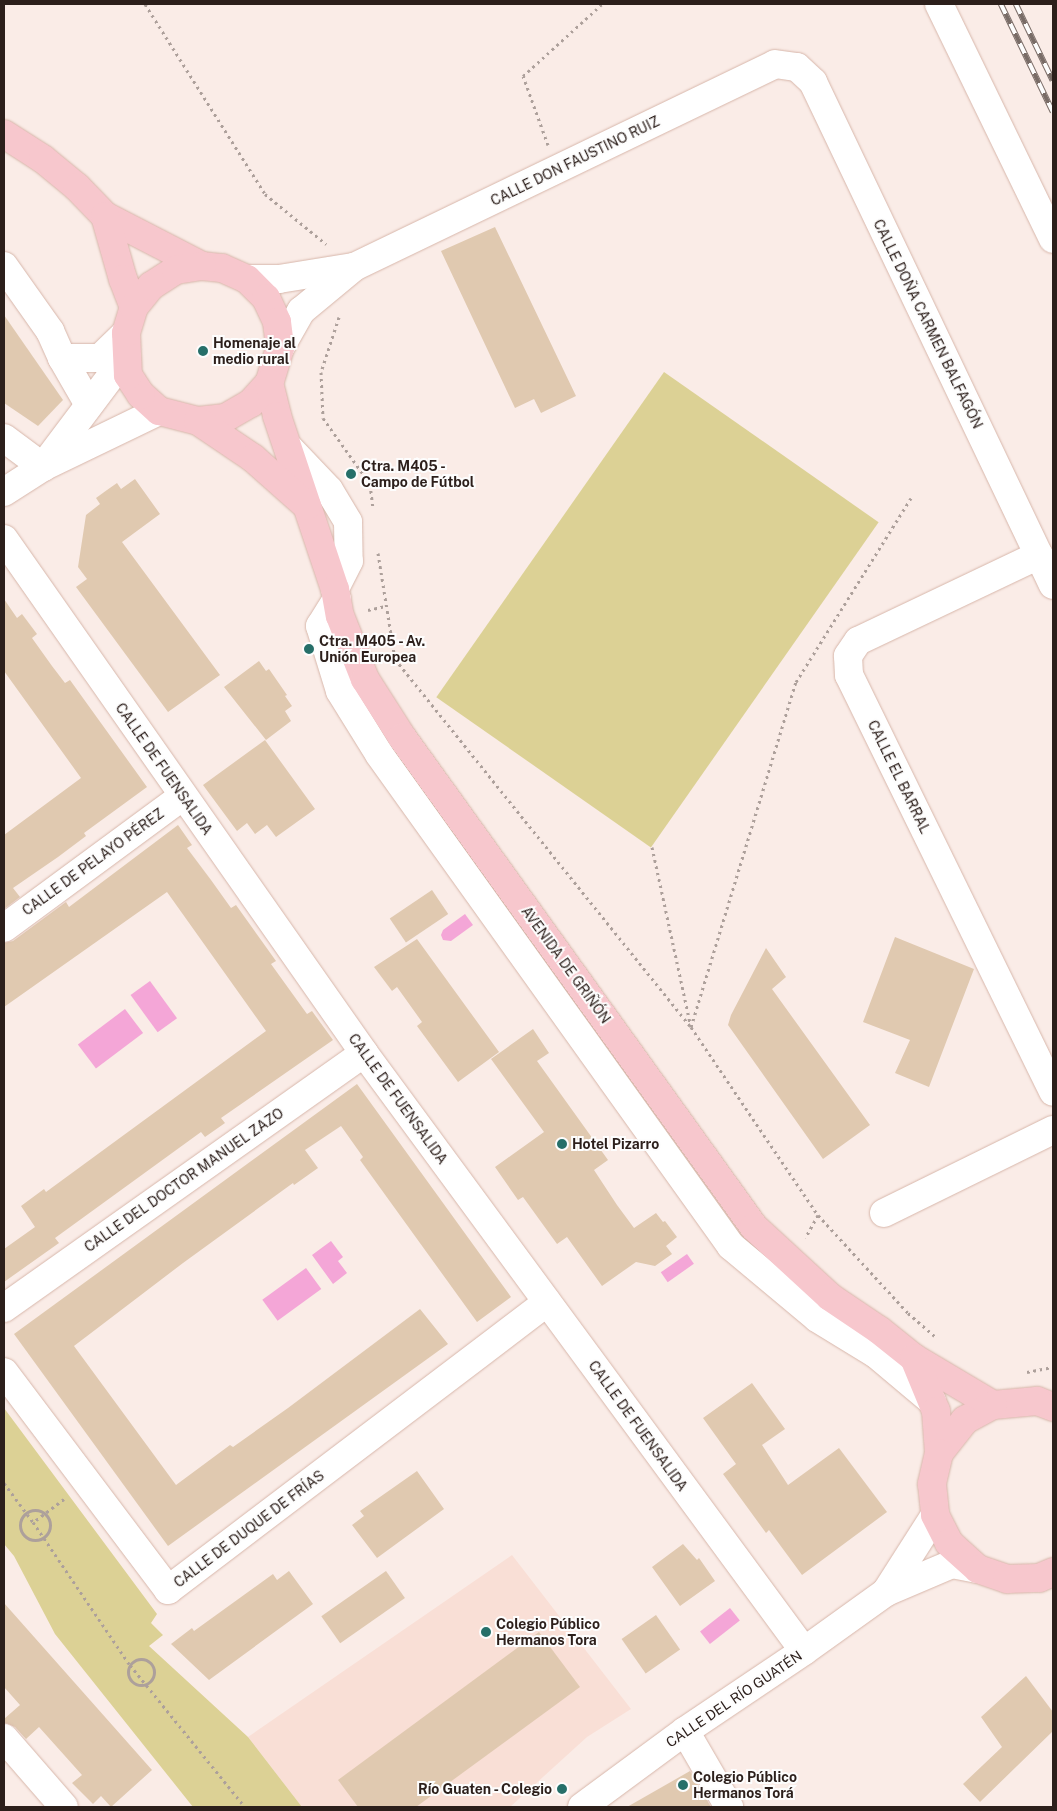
<!DOCTYPE html>
<html>
<head>
<meta charset="utf-8">
<style>
  body { margin:0 }
  #map { position:relative; width:1057px; height:1811px; overflow:hidden; background:#faece7; font-family:"Public Sans",sans-serif }
  div>[style] { position:absolute }
  [style*='--x'] { left:calc(var(--x)*1px); top:calc(var(--y)*1px); width:calc(var(--w)*1px); rotate:calc(var(--a)*1deg) }
  .built>* { inset:0; background:#f9dfd6 }
  .green>* { inset:0; background:#dcd195; transform-origin:0 0 }
  .water>* { inset:0; background:#f4a6d7; transform-origin:0 0 }
  .building>* { inset:0; background:#e0c9b0; transform-origin:0 0 }
  .path>* { height:3px; margin-top:-1.5px; transform-origin:0; background:repeating-linear-gradient(90deg,#ada09b 0 2.5px,transparent 0 6.5px) }
  .path>.ring { margin:-1.5px; padding:0; box-sizing:content-box; background:none; border:3px solid #ada09b; border-radius:50% }
  .roads { filter:drop-shadow(0 0 1px #d7b6aa) drop-shadow(0 0 1px #d7b6aa) }
  .minor>* { height:28px; margin:-14px; padding:0 14px; transform-origin:14px; border-radius:14px; background:#fff }
  .major>* { height:28px; margin:-14px; padding:0 14px; transform-origin:14px; border-radius:14px; background:#f7c7cd }
  .rail>* { height:5.5px; margin-top:-2.75px; transform-origin:0; background:repeating-linear-gradient(90deg,#fdfdfd 0 11px,#796c67 0 22px); box-sizing:border-box; border-block:1px solid #796c67 }
  .dots>* { width:14px; height:14px; translate:-50% -50%; box-sizing:border-box; border:2px solid #fdfdfd; border-radius:50% }
  span { translate:-50% -50%; white-space:nowrap; text-align:center; line-height:1.15; -webkit-text-stroke:4px #fdfdfd; paint-order:stroke }
  .street-label { font-size:14px; color:#2c1f1b }
  .poi-label { font-size:14px; color:#2c1f1b; font-weight:700 }
  .left { translate:0 -50%; text-align:left }
  .right { translate:-100% -50%; text-align:right }
  .frame { position:absolute; inset:0; border:5px solid #2c1f1b; pointer-events:none }
</style>
</head>
<body>
<div id="map">
  <div class="built">
    <div style="clip-path:polygon(512px 1555px,631px 1709px,587px 1737px,510px 1807px,302px 1807px,248px 1737px)"></div>
  </div>
  <div class="green">
    <div style="left:664px;top:372px;width:262px;height:397px;rotate:35deg"></div>
    <div style="clip-path:polygon(4px 1408px,157px 1614px,151px 1623px,163px 1635px,149px 1646px,248px 1737px,302px 1807px,193px 1807px,55px 1634px,14px 1556px,4px 1544px)"></div>
  </div>
  <div class="water">
    <div style="clip-path:polygon(465px 914px,473px 925px,451px 941px,443px 940px,441px 935px,443px 930px)"></div>
    <div style="left:150px;top:981px;width:46px;height:24px;rotate:54deg"></div>
    <div style="left:125px;top:1009px;width:30px;height:59px;rotate:53deg"></div>
    <div style="clip-path:polygon(331px 1241px,343px 1257px,338px 1261px,347px 1273px,333px 1284px,312px 1255px)"></div>
    <div style="left:687px;top:1254px;width:12px;height:32px;rotate:55deg"></div>
    <div style="left:306px;top:1268px;width:26px;height:54px;rotate:54deg"></div>
    <div style="left:730px;top:1608px;width:16px;height:38px;rotate:52deg"></div>
  </div>
  <div class="building">
    <div style="clip-path:polygon(495px 227px,576px 396px,541px 413px,534px 399px,515px 408px,441px 251px)"></div>
    <div style="clip-path:polygon(4px 315px,63px 400px,38px 426px,4px 403px)"></div>
    <div style="clip-path:polygon(135px 479px,160px 514px,122px 542px,220px 675px,168px 712px,76px 587px,87px 579px,78px 567px,86px 515px,100px 504px,96px 498px,107px 490px,117px 483px,121px 489px)"></div>
    <div style="clip-path:polygon(4px 599px,17px 618px,22px 614px,37px 634px,32px 638px,52px 666px,65px 683px,70px 680px,147px 787px,84px 833px,86px 836px,58px 857px,13px 888px,20px 897px,4px 909px,4px 835px,81px 778px,4px 671px)"></div>
    <div style="clip-path:polygon(259px 661px,266px 671px,269px 669px,287px 695px,285px 696px,292px 706px,285px 711px,291px 721px,266px 740px,224px 687px)"></div>
    <div style="clip-path:polygon(265px 740px,315px 809px,276px 837px,267px 825px,255px 834px,247px 823px,237px 831px,203px 785px)"></div>
    <div style="clip-path:polygon(178px 825px,192px 845px,187px 848px,211px 880px,231px 908px,236px 905px,276px 961px,271px 964px,307px 1014px,312px 1011px,333px 1040px,221px 1118px,225px 1123px,205px 1137px,201px 1132px,55px 1238px,59px 1243px,4px 1282px,4px 1249px,35px 1227px,21px 1206px,44px 1189px,46px 1192px,266px 1031px,167px 892px,4px 1007px,4px 943px,13px 941px,66px 902px,69px 907px)"></div>
    <div style="left:432px;top:890px;width:29px;height:51px;rotate:56deg"></div>
    <div style="clip-path:polygon(895px 937px,974px 969px,929px 1087px,895px 1073px,910px 1040px,863px 1022px)"></div>
    <div style="clip-path:polygon(417px 939px,499px 1052px,458px 1082px,417px 1026px,422px 1022px,397px 987px,392px 991px,374px 967px)"></div>
    <div style="clip-path:polygon(766px 948px,786px 977px,772px 989px,870px 1125px,823px 1159px,728px 1025px,731px 1015px)"></div>
    <div style="clip-path:polygon(533px 1029px,549px 1053px,537px 1061px,608px 1160px,594px 1170px,617px 1205px,634px 1228px,656px 1213px,663px 1222px,665px 1221px,677px 1237px,666px 1246px,672px 1254px,655px 1266px,636px 1262px,602px 1286px,567px 1237px,557px 1244px,523px 1197px,518px 1200px,495px 1167px,544px 1132px,491px 1059px)"></div>
    <div style="clip-path:polygon(357px 1084px,511px 1297px,477px 1322px,360px 1160px,363px 1157px,341px 1126px,305px 1150px,318px 1168px,294px 1185px,293px 1183px,183px 1263px,74px 1346px,176px 1485px,230px 1445px,233px 1447px,288px 1408px,420px 1309px,448px 1344px,168px 1546px,14px 1334px)"></div>
    <div style="clip-path:polygon(752px 1383px,785px 1429px,762px 1445px,788px 1485px,839px 1448px,887px 1512px,802px 1575px,769px 1530px,766px 1533px,723px 1474px,736px 1464px,703px 1418px)"></div>
    <div style="clip-path:polygon(417px 1471px,444px 1509px,377px 1558px,352px 1525px,364px 1516px,360px 1511px)"></div>
    <div style="clip-path:polygon(683px 1544px,697px 1560px,699px 1558px,715px 1581px,680px 1606px,652px 1567px)"></div>
    <div style="clip-path:polygon(289px 1571px,313px 1604px,209px 1680px,171px 1644px,192px 1628px,194px 1631px,273px 1574px,277px 1580px)"></div>
    <div style="left:386px;top:1571px;width:33px;height:79px;rotate:55deg"></div>
    <div style="clip-path:polygon(4px 1603px,152px 1770px,111px 1807px,101px 1796px,93px 1804px,72px 1783px,82px 1775px,39px 1727px,26px 1739px,15px 1727px,4px 1723px,4px 1719px,20px 1705px,4px 1687px)"></div>
    <div style="left:656px;top:1615px;width:42px;height:42px;rotate:55deg"></div>
    <div style="clip-path:polygon(539px 1632px,580px 1687px,416px 1807px,358px 1807px,338px 1780px)"></div>
    <div style="clip-path:polygon(1026px 1676px,1053px 1712px,1053px 1731px,980px 1802px,963px 1784px,1002px 1747px,981px 1717px)"></div>
    <div style="clip-path:polygon(690px 1771px,711px 1807px,627px 1807px)"></div>
  </div>
  <div class="path">
    <div style="--x:145;--y:4;--w:225;--a:57.7"></div>
    <div style="--x:265;--y:194;--w:79;--a:39.3"></div>
    <div style="--x:548;--y:145;--w:73;--a:-109.9"></div>
    <div style="--x:523;--y:76;--w:107;--a:-42.3"></div>
    <div style="--x:339;--y:317;--w:58;--a:108.1"></div>
    <div style="--x:321;--y:372;--w:46;--a:87.5"></div>
    <div style="--x:323;--y:418;--w:81;--a:54.5"></div>
    <div style="--x:370;--y:484;--w:23;--a:83"></div>
    <div style="--x:378;--y:553;--w:107;--a:80.9"></div>
    <div style="--x:395;--y:659;--w:472;--a:51.2"></div>
    <div style="--x:368;--y:610;--w:18;--a:-13"></div>
    <div style="--x:652;--y:847;--w:184;--a:77.8"></div>
    <div style="--x:691;--y:1027;--w:227;--a:56"></div>
    <div style="--x:818;--y:1215;--w:26;--a:119"></div>
    <div style="--x:691;--y:1027;--w:361;--a:-73.1"></div>
    <div style="--x:796;--y:682;--w:217;--a:-58"></div>
    <div style="--x:818;--y:1215;--w:133;--a:47.4"></div>
    <div style="--x:908;--y:1313;--w:35;--a:41"></div>
    <div style="--x:1027;--y:1372;--w:26;--a:-11"></div>
    <div style="--x:4;--y:1483;--w:49;--a:53.4"></div>
    <div style="--x:64;--y:1499;--w:39;--a:143"></div>
    <div style="--x:33;--y:1522;--w:173;--a:55.9"></div>
    <div style="--x:130;--y:1665;--w:183;--a:51"></div>
    <div class="ring" style="left:20px;top:1510px;width:27px;height:27px"></div>
    <div class="ring" style="left:128px;top:1659px;width:23px;height:23px"></div>
  </div>
  <div class="roads">
    <div class="minor">
      <div style="--x:939;--y:4;--w:261;--a:64.1"></div>
      <div style="--x:4;--y:266;--w:80;--a:54.7"></div>
      <div style="--x:50;--y:331;--w:30;--a:66"></div>
      <div style="--x:62;--y:358;--w:54;--a:60.1"></div>
      <div style="--x:247;--y:279;--w:32;--a:0"></div>
      <div style="--x:279;--y:279;--w:75;--a:-9.2"></div>
      <div style="--x:280;--y:348;--w:43;--a:-60.4"></div>
      <div style="--x:301;--y:311;--w:69;--a:-39.7"></div>
      <div style="--x:354;--y:267;--w:467;--a:-25.7"></div>
      <div style="--x:775;--y:64;--w:22;--a:8"></div>
      <div style="--x:797;--y:67;--w:22;--a:43"></div>
      <div style="--x:813;--y:82;--w:557;--a:64.49"></div>
      <div style="--x:62;--y:358;--w:38;--a:0"></div>
      <div style="--x:100;--y:358;--w:36;--a:-44"></div>
      <div style="--x:4;--y:438;--w:49;--a:36.6"></div>
      <div style="--x:288;--y:447;--w:59;--a:46.4"></div>
      <div style="--x:329;--y:490;--w:37;--a:59"></div>
      <div style="--x:348;--y:522;--w:39;--a:89"></div>
      <div style="--x:349;--y:561;--w:31;--a:117"></div>
      <div style="--x:45;--y:464;--w:135;--a:-53.1"></div>
      <div style="--x:4;--y:492;--w:46;--a:-32.7"></div>
      <div style="--x:43;--y:467;--w:129;--a:-25.8"></div>
      <div style="--x:4;--y:539;--w:628;--a:54.99"></div>
      <div style="--x:364;--y:1053;--w:742;--a:53.65"></div>
      <div style="--x:1039;--y:555;--w:200;--a:154.6"></div>
      <div style="--x:858;--y:641;--w:18;--a:124"></div>
      <div style="--x:848;--y:656;--w:19;--a:87"></div>
      <div style="--x:849;--y:675;--w:464;--a:63.9"></div>
      <div style="--x:337;--y:599;--w:32;--a:122"></div>
      <div style="--x:320;--y:626;--w:68;--a:72.9"></div>
      <div style="--x:340;--y:691;--w:74;--a:58.2"></div>
      <div style="--x:379;--y:754;--w:605;--a:54.42"></div>
      <div style="--x:731;--y:1246;--w:112;--a:39.9"></div>
      <div style="--x:817;--y:1318;--w:69;--a:31.4"></div>
      <div style="--x:876;--y:1354;--w:73;--a:40"></div>
      <div style="--x:4;--y:928;--w:222;--a:-36.4"></div>
      <div style="--x:884;--y:1213;--w:188;--a:-26.2"></div>
      <div style="--x:4;--y:1308;--w:441;--a:-35.3"></div>
      <div style="--x:4;--y:1372;--w:273;--a:53"></div>
      <div style="--x:168;--y:1590;--w:476;--a:-37.2"></div>
      <div style="--x:886;--y:1592;--w:91;--a:-57.5"></div>
      <div style="--x:685;--y:1731;--w:88;--a:59.9"></div>
      <div style="--x:4;--y:1738;--w:91;--a:49"></div>
      <div style="--x:582;--y:1807;--w:128;--a:-36.4"></div>
      <div style="--x:685;--y:1731;--w:143;--a:-33.9"></div>
      <div style="--x:804;--y:1651;--w:101;--a:-35.7"></div>
      <div style="--x:886;--y:1592;--w:72;--a:-23"></div>
      <div style="--x:952;--y:1564;--w:26;--a:11"></div>
    </div>
    <div class="major">
      <div style="--x:4;--y:134;--w:46;--a:32.7"></div>
      <div style="--x:43;--y:159;--w:44;--a:39.5"></div>
      <div style="--x:77;--y:187;--w:40;--a:46"></div>
      <div style="--x:105;--y:216;--w:109;--a:27.3"></div>
      <div style="--x:105;--y:216;--w:66;--a:74.1"></div>
      <div style="--x:123;--y:279;--w:30;--a:69"></div>
      <div style="--x:202;--y:266;--w:20;--a:6"></div>
      <div style="--x:222;--y:268;--w:27;--a:24"></div>
      <div style="--x:247;--y:279;--w:27;--a:45"></div>
      <div style="--x:266;--y:298;--w:26;--a:65"></div>
      <div style="--x:277;--y:322;--w:26;--a:83"></div>
      <div style="--x:280;--y:348;--w:37;--a:107"></div>
      <div style="--x:269;--y:383;--w:27;--a:132"></div>
      <div style="--x:251;--y:403;--w:30;--a:150"></div>
      <div style="--x:225;--y:418;--w:27;--a:174"></div>
      <div style="--x:198;--y:421;--w:40;--a:-165.6"></div>
      <div style="--x:159;--y:411;--w:24;--a:-138"></div>
      <div style="--x:141;--y:395;--w:24;--a:-123"></div>
      <div style="--x:128;--y:375;--w:42;--a:-92.7"></div>
      <div style="--x:126;--y:333;--w:27;--a:-73"></div>
      <div style="--x:134;--y:307;--w:27;--a:-51"></div>
      <div style="--x:151;--y:286;--w:30;--a:-33"></div>
      <div style="--x:176;--y:270;--w:26;--a:-9"></div>
      <div style="--x:269;--y:383;--w:34;--a:76"></div>
      <div style="--x:277;--y:416;--w:182;--a:71.5"></div>
      <div style="--x:335;--y:589;--w:27;--a:80"></div>
      <div style="--x:340;--y:616;--w:68;--a:68.4"></div>
      <div style="--x:365;--y:679;--w:69;--a:57.5"></div>
      <div style="--x:402;--y:737;--w:603;--a:54.31"></div>
      <div style="--x:754;--y:1227;--w:103;--a:42.6"></div>
      <div style="--x:830;--y:1297;--w:59;--a:34"></div>
      <div style="--x:879;--y:1330;--w:45;--a:38.7"></div>
      <div style="--x:914;--y:1358;--w:92;--a:30.7"></div>
      <div style="--x:198;--y:421;--w:66;--a:33.9"></div>
      <div style="--x:253;--y:458;--w:72;--a:41.6"></div>
      <div style="--x:914;--y:1358;--w:57;--a:67.5"></div>
      <div style="--x:936;--y:1411;--w:42;--a:85.9"></div>
      <div style="--x:1053;--y:1407;--w:17;--a:-159"></div>
      <div style="--x:1037;--y:1401;--w:44;--a:174.8"></div>
      <div style="--x:993;--y:1405;--w:32;--a:152"></div>
      <div style="--x:965;--y:1420;--w:42;--a:128.2"></div>
      <div style="--x:939;--y:1453;--w:32;--a:103"></div>
      <div style="--x:932;--y:1484;--w:31;--a:84"></div>
      <div style="--x:935;--y:1515;--w:31;--a:63"></div>
      <div style="--x:949;--y:1543;--w:39;--a:42"></div>
      <div style="--x:978;--y:1569;--w:31;--a:19"></div>
      <div style="--x:1007;--y:1579;--w:32;--a:-2"></div>
      <div style="--x:1039;--y:1578;--w:15;--a:-23"></div>
    </div>
  </div>
  <div class="rail">
    <div style="--x:1001;--y:4;--w:120;--a:64.3"></div>
    <div style="--x:1016;--y:4;--w:85;--a:64.3"></div>
  </div>
  <div class="dots">
    <div style="left:203px;top:351px;background:#266f69"></div>
    <div style="left:351px;top:474px;background:#266f69"></div>
    <div style="left:309px;top:649px;background:#266f69"></div>
    <div style="left:562px;top:1144px;background:#266f69"></div>
    <div style="left:486px;top:1632px;background:#266f69"></div>
    <div style="left:683px;top:1785px;background:#266f69"></div>
    <div style="left:562px;top:1789px;background:#266f69"></div>
  </div>
  <div class="street-label">
    <span style="left:575px;top:161px;rotate:-26deg">CALLE DON FAUSTINO RUIZ</span>
    <span style="left:928px;top:324px;rotate:64deg">CALLE DOÑA CARMEN BALFAGÓN</span>
    <span style="left:164px;top:769px;rotate:55deg">CALLE DE FUENSALIDA</span>
    <span style="left:899px;top:777px;rotate:64deg">CALLE EL BARRAL</span>
    <span style="left:93px;top:862px;rotate:-36deg">CALLE DE PELAYO PÉREZ</span>
    <span style="left:566px;top:965px;rotate:54deg">AVENIDA DE GRIÑÓN</span>
    <span style="left:398px;top:1099px;rotate:54deg">CALLE DE FUENSALIDA</span>
    <span style="left:184px;top:1180px;rotate:-35deg">CALLE DEL DOCTOR MANUEL ZAZO</span>
    <span style="left:638px;top:1426px;rotate:54deg">CALLE DE FUENSALIDA</span>
    <span style="left:249px;top:1529px;rotate:-37deg">CALLE DE DUQUE DE FRÍAS</span>
    <span style="left:734px;top:1699px;rotate:-34deg">CALLE DEL RÍO GUATÉN</span>
  </div>
  <div class="poi-label">
    <span class="left" style="left:213px;top:351px">Homenaje al<br>medio rural</span>
    <span class="left" style="left:361px;top:474px">Ctra. M405 -<br>Campo de Fútbol</span>
    <span class="left" style="left:319px;top:649px">Ctra. M405 - Av.<br>Unión Europea</span>
    <span class="left" style="left:572px;top:1144px">Hotel Pizarro</span>
    <span class="left" style="left:496px;top:1632px">Colegio Público<br>Hermanos Tora</span>
    <span class="left" style="left:693px;top:1785px">Colegio Público<br>Hermanos Torá</span>
    <span class="right" style="left:552px;top:1789px">Río Guaten - Colegio</span>
  </div>
  <div class="frame"></div>
</div>
</body>
</html>
